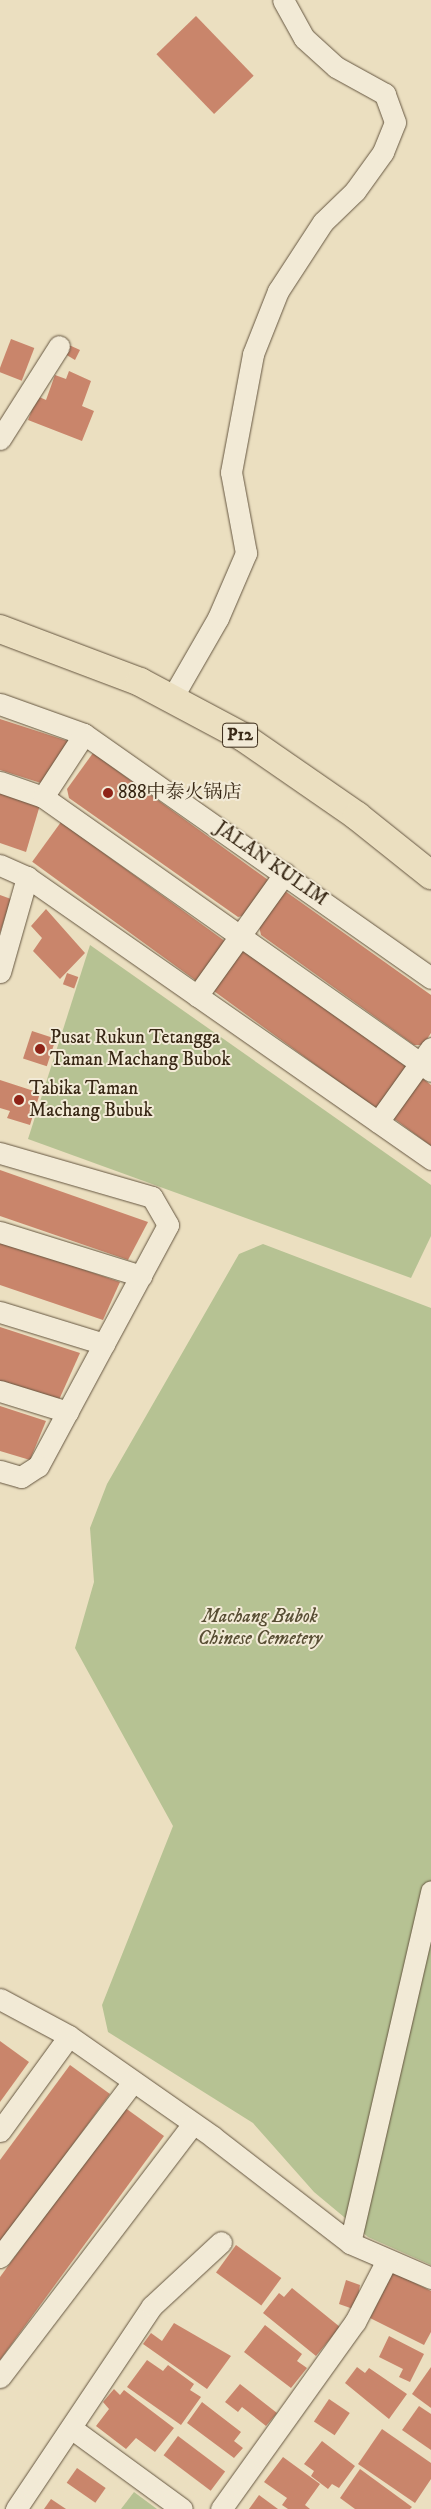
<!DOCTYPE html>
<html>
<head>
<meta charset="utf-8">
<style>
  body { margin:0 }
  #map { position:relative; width:431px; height:2509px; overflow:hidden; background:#ebdfc0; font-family:"IM FELL DW Pica","Noto Serif SC",serif }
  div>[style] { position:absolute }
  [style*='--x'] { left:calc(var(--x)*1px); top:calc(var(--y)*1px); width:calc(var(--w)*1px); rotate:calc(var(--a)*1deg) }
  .green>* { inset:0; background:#b6c293 }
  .building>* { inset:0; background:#c9856b; transform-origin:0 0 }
  .roads { filter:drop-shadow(0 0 1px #655640) drop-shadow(0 0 1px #655640) }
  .minor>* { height:21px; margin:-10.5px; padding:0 10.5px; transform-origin:10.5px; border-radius:10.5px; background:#f2ead6 }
  .major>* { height:28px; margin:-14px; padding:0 14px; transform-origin:14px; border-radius:14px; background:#ebdfc0 }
  .dots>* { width:14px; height:14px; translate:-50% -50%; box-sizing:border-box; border:2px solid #f2ead6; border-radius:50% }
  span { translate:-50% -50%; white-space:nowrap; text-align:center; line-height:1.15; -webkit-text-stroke:4px #f2ead6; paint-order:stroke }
  .shield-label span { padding:1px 4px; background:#f2ead6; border:1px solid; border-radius:4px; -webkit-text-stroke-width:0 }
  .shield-label { font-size:18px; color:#382815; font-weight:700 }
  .poi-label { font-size:19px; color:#382815 }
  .left { translate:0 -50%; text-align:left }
  .street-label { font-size:19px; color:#382815 }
  .park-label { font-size:19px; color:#584e34; font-style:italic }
</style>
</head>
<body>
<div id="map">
  <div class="green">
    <div style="clip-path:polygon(90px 945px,431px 1185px,431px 1236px,411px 1278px,28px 1139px)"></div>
    <div style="clip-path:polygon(263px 1244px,431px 1308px,431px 2265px,368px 2237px,314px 2192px,253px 2123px,108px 2032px,102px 2005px,173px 1826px,75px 1648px,94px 1582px,90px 1528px,107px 1484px,239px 1254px)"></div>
    <div style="clip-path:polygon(134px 2492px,157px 2509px,121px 2509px)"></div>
  </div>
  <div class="building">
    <div style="left:196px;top:16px;width:83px;height:55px;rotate:46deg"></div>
    <div style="left:11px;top:339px;width:25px;height:35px;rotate:21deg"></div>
    <div style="clip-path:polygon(69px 345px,80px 350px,75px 360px,65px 354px)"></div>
    <div style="clip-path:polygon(69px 371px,91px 381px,82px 406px,94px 411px,82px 441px,28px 420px,37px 396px,46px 400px,55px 375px,66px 379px)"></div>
    <div style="clip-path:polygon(0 719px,77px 744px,44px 784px,0 770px)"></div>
    <div style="clip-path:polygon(93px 753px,271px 882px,246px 915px,238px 917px,69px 798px,67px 789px)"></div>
    <div style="clip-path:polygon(0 792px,40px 805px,26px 852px,0 843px)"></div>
    <div style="left:61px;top:822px;width:205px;height:49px;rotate:36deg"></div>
    <div style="clip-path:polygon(285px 891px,431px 995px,431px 1033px,423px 1045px,414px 1045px,261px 935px,259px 926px)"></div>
    <div style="clip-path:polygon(0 895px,11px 899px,0 933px)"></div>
    <div style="clip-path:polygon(46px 909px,85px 953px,60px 979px,33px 951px,42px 938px,31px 926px)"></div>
    <div style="left:243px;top:948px;width:204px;height:52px;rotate:36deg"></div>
    <div style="left:67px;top:973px;width:12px;height:12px;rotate:20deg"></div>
    <div style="left:32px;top:1031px;width:25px;height:29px;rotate:18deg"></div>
    <div style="clip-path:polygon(422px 1078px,431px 1085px,431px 1146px,393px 1118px)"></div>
    <div style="clip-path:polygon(0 1080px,40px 1093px,30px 1125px,7px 1118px,10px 1111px,0 1108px)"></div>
    <div style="clip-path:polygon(0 1170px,148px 1222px,128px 1260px,0 1216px)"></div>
    <div style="clip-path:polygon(0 1241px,120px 1282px,103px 1320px,0 1285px)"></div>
    <div style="clip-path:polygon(0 1327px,80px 1353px,58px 1402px,0 1382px)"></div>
    <div style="clip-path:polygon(0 1406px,46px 1421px,30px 1460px,0 1451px)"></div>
    <div style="clip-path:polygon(0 2041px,29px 2062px,0 2102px)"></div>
    <div style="clip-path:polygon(70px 2065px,110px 2094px,0 2244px,0 2160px)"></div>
    <div style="clip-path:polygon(124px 2107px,164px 2136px,0 2360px,0 2277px)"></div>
    <div style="left:236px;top:2245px;width:56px;height:34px;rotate:36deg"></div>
    <div style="clip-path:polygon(393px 2272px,431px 2291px,431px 2332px,424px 2345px,370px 2318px)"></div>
    <div style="clip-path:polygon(346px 2280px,360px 2285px,356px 2310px,339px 2304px)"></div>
    <div style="clip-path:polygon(292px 2288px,340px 2327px,316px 2356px,263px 2313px,279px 2293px,284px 2297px)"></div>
    <div style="clip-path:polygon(174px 2323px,231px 2356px,207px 2389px,143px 2344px,151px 2333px,162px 2341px)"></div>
    <div style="clip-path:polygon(265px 2325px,302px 2354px,297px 2361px,307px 2368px,291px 2388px,244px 2352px)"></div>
    <div style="clip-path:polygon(389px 2336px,424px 2354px,410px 2382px,399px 2377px,403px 2369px,379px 2357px)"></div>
    <div style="clip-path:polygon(147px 2360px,163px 2371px,168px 2365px,194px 2384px,190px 2390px,201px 2397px,181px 2425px,127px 2387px)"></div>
    <div style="clip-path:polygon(357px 2367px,365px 2373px,369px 2368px,407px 2394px,389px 2419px,345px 2383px)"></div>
    <div style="clip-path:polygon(431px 2367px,431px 2408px,412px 2394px)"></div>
    <div style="clip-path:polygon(240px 2384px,277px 2413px,266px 2426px,242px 2407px,238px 2412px,225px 2402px)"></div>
    <div style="clip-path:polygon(114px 2389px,120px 2395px,124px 2390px,174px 2428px,155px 2452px,136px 2438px,126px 2449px,96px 2426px,109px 2409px,103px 2402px)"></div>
    <div style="left:329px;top:2399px;width:25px;height:27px;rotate:34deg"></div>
    <div style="clip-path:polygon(202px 2402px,241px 2432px,234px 2441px,243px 2448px,234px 2458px,187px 2423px)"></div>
    <div style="clip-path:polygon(419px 2406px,431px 2414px,431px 2450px,402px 2430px)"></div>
    <div style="clip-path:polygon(382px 2429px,431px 2463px,431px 2479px,415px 2503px,358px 2464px)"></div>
    <div style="left:178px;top:2436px;width:59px;height:24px;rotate:37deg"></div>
    <div style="clip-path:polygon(322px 2441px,355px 2466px,339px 2488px,332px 2484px,328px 2489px,311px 2476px,314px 2471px,304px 2464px)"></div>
    <div style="clip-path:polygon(283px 2457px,320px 2484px,305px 2505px,310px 2509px,288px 2509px,282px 2505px,287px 2498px,264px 2482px)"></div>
    <div style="left:77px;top:2468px;width:35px;height:18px;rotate:35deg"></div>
    <div style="clip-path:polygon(360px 2469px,412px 2507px,410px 2509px,355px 2509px,340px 2498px)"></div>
    <div style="clip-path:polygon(259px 2495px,278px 2509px,249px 2509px)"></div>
    <div style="clip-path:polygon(51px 2499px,66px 2509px,44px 2509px)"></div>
  </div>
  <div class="roads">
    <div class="minor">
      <div style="--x:0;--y:439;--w:110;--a:-57.6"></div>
      <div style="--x:172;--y:698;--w:92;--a:-60.1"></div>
      <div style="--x:218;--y:618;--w:71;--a:-66.7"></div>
      <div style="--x:246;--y:553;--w:82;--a:-100.5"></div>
      <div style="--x:231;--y:472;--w:120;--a:-79.4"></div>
      <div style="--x:253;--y:354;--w:68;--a:-68.4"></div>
      <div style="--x:278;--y:291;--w:82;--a:-56.9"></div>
      <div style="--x:323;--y:222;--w:45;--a:-44.1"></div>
      <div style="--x:355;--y:191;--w:48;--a:-54.3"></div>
      <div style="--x:383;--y:152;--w:32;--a:-68"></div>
      <div style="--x:395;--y:122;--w:30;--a:-110"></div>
      <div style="--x:385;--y:94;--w:56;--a:-151.1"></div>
      <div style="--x:336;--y:67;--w:43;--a:-137.8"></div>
      <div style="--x:304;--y:38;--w:43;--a:-118.9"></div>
      <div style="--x:0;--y:704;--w:89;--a:19.7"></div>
      <div style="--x:84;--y:734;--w:424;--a:35.1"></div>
      <div style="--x:0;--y:782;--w:46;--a:19.2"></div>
      <div style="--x:43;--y:797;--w:475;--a:35.2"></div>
      <div style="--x:43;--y:797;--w:75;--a:-56.9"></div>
      <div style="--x:0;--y:865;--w:30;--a:24"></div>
      <div style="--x:27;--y:877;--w:493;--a:34.9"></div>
      <div style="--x:0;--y:972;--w:99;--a:-74.1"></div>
      <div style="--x:197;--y:996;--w:151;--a:-54.4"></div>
      <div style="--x:378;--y:1122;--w:91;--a:-54.4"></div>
      <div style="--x:0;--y:1153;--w:158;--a:16.1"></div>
      <div style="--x:152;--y:1197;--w:32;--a:60"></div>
      <div style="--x:168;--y:1225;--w:274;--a:118.3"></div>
      <div style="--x:38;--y:1466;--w:20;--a:147"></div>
      <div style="--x:21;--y:1477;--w:22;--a:-164"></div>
      <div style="--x:0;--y:1232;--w:148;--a:17.3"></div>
      <div style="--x:0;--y:1312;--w:109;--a:17.1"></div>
      <div style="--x:0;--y:1391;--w:71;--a:17.2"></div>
      <div style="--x:0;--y:1999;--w:78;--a:28.2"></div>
      <div style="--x:69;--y:2036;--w:176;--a:35"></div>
      <div style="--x:213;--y:2137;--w:173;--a:37.7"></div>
      <div style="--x:350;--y:2243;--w:88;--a:23.4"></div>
      <div style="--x:0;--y:2131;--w:117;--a:-54"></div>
      <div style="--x:350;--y:2243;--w:361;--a:-77"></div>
      <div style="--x:0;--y:2257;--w:220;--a:-52.8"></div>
      <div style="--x:0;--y:2377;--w:315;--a:-52.7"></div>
      <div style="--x:71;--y:2428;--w:137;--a:36.1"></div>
      <div style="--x:16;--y:2509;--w:244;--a:-56.2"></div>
      <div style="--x:152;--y:2306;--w:94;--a:-42.8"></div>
      <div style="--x:221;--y:2509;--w:230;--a:-54.4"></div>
      <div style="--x:355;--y:2322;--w:70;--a:-62.7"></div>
    </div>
    <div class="major">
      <div style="--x:0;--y:629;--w:150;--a:20.7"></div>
      <div style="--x:140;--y:682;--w:117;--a:28.1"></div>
      <div style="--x:243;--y:737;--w:139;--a:34.7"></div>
      <div style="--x:357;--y:816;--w:95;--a:38.6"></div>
    </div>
  </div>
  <div class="dots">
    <div style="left:108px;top:793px;background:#8f2418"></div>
    <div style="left:40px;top:1049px;background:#8f2418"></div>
    <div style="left:19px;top:1100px;background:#8f2418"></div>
  </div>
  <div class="shield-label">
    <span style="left:240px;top:735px">P12</span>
  </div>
  <div class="poi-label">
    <span class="left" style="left:118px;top:793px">888中泰火锅店</span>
    <span class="left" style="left:50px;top:1049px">Pusat Rukun Tetangga<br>Taman Machang Bubok</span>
    <span class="left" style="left:29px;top:1100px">Tabika Taman<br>Machang Bubuk</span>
  </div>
  <div class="street-label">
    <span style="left:271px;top:864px;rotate:35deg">JALAN KULIM</span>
  </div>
  <div class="park-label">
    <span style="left:260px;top:1628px">Machang Bubok<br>Chinese Cemetery</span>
  </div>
</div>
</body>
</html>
